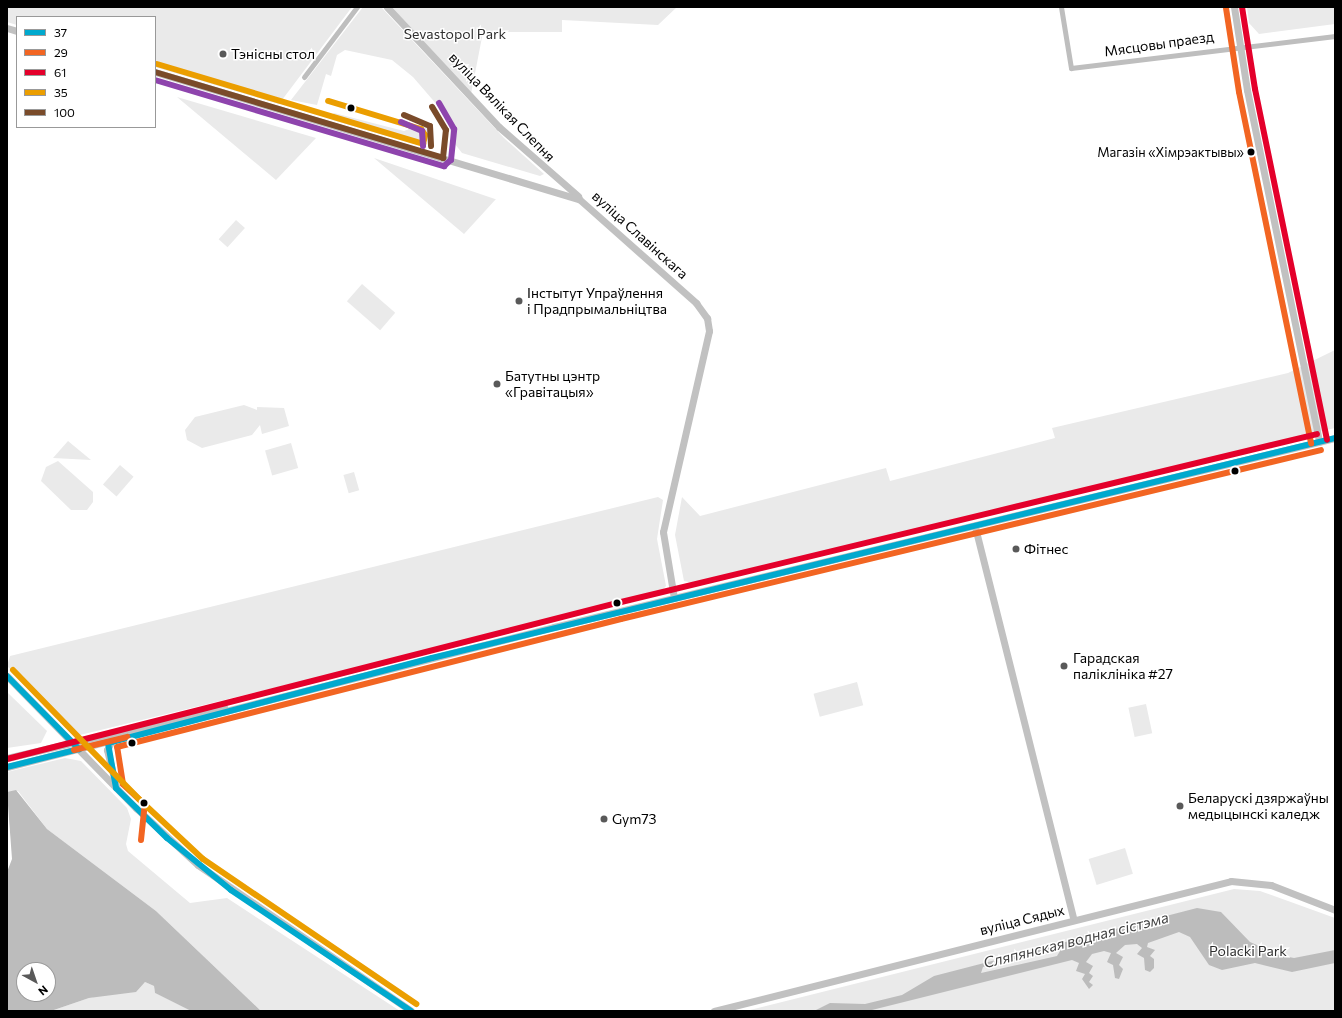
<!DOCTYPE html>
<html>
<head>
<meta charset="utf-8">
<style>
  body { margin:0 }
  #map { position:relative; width:1342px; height:1018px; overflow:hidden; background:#fff; font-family:Commissioner,sans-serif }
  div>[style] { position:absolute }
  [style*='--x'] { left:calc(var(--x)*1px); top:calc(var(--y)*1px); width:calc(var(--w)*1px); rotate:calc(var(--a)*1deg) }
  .green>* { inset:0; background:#eaeaea; transform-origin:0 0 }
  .water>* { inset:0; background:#bcbcbc }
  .street>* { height:5px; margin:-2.5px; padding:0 2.5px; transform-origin:2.5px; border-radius:2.5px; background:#bebebe }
  .secondary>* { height:7px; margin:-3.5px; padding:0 3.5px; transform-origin:3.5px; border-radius:3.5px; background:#c1c1c1 }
  .bus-1>* { height:6px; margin:-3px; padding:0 3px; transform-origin:3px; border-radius:3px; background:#00a9ce }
  .bus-2>* { height:6px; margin:-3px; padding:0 3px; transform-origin:3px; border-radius:3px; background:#f26522 }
  .bus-3>* { height:6px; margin:-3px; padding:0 3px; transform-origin:3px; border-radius:3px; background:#e4002b }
  .bus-4>* { height:6px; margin:-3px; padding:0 3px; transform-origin:3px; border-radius:3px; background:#eb9e00 }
  .bus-5>* { height:6px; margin:-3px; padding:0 3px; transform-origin:3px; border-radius:3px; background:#7a4b2a }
  .bus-6>* { height:6px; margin:-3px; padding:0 3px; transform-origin:3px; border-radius:3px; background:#8e44ad }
  .dots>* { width:11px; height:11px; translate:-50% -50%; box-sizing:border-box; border:2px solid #fff; border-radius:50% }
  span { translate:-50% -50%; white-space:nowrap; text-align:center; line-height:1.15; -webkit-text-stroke:3px #fff; paint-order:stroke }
  .bus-label { font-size:13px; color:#000 }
  .right { translate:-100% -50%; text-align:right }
  .park-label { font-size:14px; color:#2f2f2f }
  .street-label { font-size:14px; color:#000 }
  .poi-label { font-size:14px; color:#000 }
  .left { translate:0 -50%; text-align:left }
  .water-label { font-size:15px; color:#404040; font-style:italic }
  .frame { position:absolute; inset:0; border:8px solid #000; pointer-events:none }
  .legend { position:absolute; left:16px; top:16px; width:140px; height:112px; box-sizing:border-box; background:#fff; border:1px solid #999; margin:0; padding:5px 7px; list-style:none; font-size:12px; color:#000 }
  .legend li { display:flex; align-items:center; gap:8px; height:20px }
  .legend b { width:20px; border:1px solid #999 }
  .north { position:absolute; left:16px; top:962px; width:40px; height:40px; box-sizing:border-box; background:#fff; border:1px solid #999; border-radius:50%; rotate:140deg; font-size:11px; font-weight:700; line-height:16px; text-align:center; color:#000 }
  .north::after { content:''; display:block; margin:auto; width:14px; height:18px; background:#595959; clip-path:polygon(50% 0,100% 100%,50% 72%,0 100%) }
</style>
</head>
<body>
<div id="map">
  <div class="green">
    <div style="clip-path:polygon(7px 7px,352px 7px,279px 104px,155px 67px,155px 17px,17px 17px,17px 25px,7px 22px)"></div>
    <div style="clip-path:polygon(363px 7px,381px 7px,504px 138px,544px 174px,540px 176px,462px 153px,451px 139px,449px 124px,438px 106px,413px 77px,392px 60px,345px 50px,337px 55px,331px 76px,326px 74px,317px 105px,291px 100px)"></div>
    <div style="clip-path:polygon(392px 7px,677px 7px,658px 25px,562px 20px,562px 32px,483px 32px,471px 94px)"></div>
    <div style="clip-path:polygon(1247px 7px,1335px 7px,1335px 24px,1259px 34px,1249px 23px)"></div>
    <div style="clip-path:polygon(177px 97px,316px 138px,276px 180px)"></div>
    <div style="clip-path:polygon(334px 113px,404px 131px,422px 124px,428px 129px,429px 137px,419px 145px,332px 120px,330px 116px)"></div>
    <div style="clip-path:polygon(374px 158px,495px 199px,496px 199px,464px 234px)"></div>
    <div style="left:236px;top:220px;width:12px;height:26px;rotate:42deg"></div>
    <div style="left:362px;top:284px;width:44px;height:23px;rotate:41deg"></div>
    <div style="clip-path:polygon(1335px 350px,1335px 428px,693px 583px,684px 581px,675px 535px,682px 497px,700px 516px,886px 468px,890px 481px,1055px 438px,1052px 428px,1288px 373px)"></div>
    <div style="clip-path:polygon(244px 405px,257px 410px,257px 407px,284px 408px,289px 426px,262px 434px,260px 425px,252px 435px,202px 448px,187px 440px,185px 430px,195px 417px)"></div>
    <div style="clip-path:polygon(68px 441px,91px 460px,53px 458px)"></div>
    <div style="left:291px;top:443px;width:26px;height:27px;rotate:74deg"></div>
    <div style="clip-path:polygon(58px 461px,93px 492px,93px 502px,87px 510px,71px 510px,41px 481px,46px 467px)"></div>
    <div style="left:120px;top:465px;width:18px;height:26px;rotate:41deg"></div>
    <div style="left:354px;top:472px;width:19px;height:11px;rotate:74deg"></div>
    <div style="clip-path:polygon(658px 497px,663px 500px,657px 539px,666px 586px,658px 595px,80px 735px,7px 666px,10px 656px)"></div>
    <div style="left:857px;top:682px;width:24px;height:45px;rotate:75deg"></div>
    <div style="clip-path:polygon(7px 692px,47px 731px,41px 743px,7px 748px)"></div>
    <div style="left:1146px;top:704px;width:30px;height:18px;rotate:78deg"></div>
    <div style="clip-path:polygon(65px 758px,81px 761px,127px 808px,131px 819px,126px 844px,128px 851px,190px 903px,227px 898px,400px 1011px,261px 1011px,156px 911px,47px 829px,18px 791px,7px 792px,7px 772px)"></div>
    <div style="left:1125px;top:848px;width:27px;height:38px;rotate:73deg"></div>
    <div style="clip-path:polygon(1234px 889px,1260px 891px,1335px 918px,1335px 1011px,746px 1011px)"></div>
    <div style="clip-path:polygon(145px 982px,154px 986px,155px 993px,191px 1011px,51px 1011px,89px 998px,137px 988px)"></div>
  </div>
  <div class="water">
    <div style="clip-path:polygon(evenodd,16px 790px,47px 829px,156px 911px,261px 1011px,191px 1011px,155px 993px,154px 986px,145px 982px,136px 992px,89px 998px,51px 1011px,7px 1011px,7px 872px,12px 859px,7px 792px,16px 790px,24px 970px,48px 970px,48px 994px,24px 994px,24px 970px)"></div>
    <div style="clip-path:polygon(evenodd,1197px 908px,1221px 912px,1250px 942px,1279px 955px,1294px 958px,1335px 950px,1335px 963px,1292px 972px,1255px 963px,1222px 970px,1209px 965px,1190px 937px,1179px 932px,1148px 943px,1147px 947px,1155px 950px,1150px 956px,1154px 959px,1154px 968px,1150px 972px,1145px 970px,1144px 958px,1137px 954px,1142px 948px,1137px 944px,1125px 945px,1116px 953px,1123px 957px,1119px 965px,1123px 969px,1119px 979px,1115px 978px,1113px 965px,1107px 962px,1111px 953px,1104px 951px,1092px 954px,1086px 962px,1093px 966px,1089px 973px,1093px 976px,1089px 982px,1093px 985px,1089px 989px,1082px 979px,1085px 974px,1076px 971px,1079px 963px,1072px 960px,868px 1011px,814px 1011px,830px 1003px,865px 1004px,902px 995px,934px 976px,1197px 908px,1055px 949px,1060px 951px,1057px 956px,981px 973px,983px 967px,1055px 949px)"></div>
  </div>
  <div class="street">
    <div style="--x:1061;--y:7;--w:62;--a:80.7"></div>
    <div style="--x:1071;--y:68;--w:266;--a:-6.9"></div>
    <div style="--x:304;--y:77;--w:88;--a:-52.9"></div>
  </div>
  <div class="secondary">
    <div style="--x:387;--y:7;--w:164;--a:47"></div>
    <div style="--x:499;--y:127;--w:105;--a:41.1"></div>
    <div style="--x:1234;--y:7;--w:84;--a:81.1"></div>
    <div style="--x:1247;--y:90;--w:359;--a:78.4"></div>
    <div style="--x:7;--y:28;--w:10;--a:17"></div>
    <div style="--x:155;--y:72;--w:443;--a:16.7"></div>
    <div style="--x:579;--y:199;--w:157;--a:41.6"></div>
    <div style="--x:696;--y:303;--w:19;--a:54"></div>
    <div style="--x:707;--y:318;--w:13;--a:81"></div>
    <div style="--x:709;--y:331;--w:206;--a:102.9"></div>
    <div style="--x:663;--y:532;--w:67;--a:80.5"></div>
    <div style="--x:975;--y:527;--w:405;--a:75.9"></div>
    <div style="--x:7;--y:676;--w:185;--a:45.7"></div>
    <div style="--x:136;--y:808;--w:84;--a:42.6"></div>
    <div style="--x:198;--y:865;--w:258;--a:34.4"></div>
    <div style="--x:112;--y:740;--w:11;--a:117"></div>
    <div style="--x:107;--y:750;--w:37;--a:76"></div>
    <div style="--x:7;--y:758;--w:223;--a:-13.2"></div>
    <div style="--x:7;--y:767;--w:565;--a:-14.36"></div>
    <div style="--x:554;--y:627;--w:804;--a:-13.6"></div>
    <div style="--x:714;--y:1011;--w:533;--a:-14.11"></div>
    <div style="--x:1231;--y:881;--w:40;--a:5.7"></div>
    <div style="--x:1271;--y:885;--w:69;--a:21.3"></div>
  </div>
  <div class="bus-1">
    <div style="--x:7;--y:676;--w:103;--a:45.4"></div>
    <div style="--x:7;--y:767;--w:74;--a:-14"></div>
    <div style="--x:411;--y:1011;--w:217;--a:-146.1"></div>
    <div style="--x:231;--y:890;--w:82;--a:-140.9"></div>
    <div style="--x:167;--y:838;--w:71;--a:-135.6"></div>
    <div style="--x:116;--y:788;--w:46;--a:-100.1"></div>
    <div style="--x:108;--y:743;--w:335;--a:-14.7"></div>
    <div style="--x:432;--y:658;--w:929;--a:-13.69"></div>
  </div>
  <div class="bus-2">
    <div style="--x:1226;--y:8;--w:85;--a:81.2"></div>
    <div style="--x:1239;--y:92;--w:359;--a:78.4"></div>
    <div style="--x:74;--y:750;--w:55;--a:-13.8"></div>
    <div style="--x:142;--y:802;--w:26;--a:-137"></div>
    <div style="--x:123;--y:784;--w:37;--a:-99"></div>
    <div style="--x:117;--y:747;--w:520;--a:-14.25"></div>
    <div style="--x:621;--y:619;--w:720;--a:-13.57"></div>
    <div style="--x:141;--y:840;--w:31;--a:-84"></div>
  </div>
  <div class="bus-3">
    <div style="--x:1242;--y:7;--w:83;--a:81"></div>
    <div style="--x:1255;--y:89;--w:358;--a:78.4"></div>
    <div style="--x:7;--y:759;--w:630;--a:-14.35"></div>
    <div style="--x:617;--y:603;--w:720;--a:-13.57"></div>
  </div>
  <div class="bus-4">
    <div style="--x:157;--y:64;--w:278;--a:16.7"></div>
    <div style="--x:423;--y:144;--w:9;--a:-77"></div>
    <div style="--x:425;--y:135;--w:7;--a:-124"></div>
    <div style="--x:421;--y:129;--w:97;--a:-163.2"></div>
    <div style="--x:13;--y:670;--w:185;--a:45.7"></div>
    <div style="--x:142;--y:802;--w:83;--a:43.1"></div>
    <div style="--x:203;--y:859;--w:258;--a:34.2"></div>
  </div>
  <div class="bus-5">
    <div style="--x:155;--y:72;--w:301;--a:16.6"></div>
    <div style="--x:443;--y:158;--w:28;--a:-84"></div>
    <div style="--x:446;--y:130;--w:27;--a:-121"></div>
    <div style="--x:404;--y:115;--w:28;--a:23"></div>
    <div style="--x:430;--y:126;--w:20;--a:87"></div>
  </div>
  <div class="bus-6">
    <div style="--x:155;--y:80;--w:302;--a:16.6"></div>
    <div style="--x:444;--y:166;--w:9;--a:-41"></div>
    <div style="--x:451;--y:160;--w:31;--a:-84"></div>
    <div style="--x:454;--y:129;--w:30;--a:-120"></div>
    <div style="--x:401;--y:122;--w:23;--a:23"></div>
    <div style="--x:422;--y:131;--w:15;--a:86"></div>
  </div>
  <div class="dots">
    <div style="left:223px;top:54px;background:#595959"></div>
    <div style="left:351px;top:108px;background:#000"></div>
    <div style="left:1251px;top:152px;background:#000"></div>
    <div style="left:519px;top:301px;background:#595959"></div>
    <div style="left:497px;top:384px;background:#595959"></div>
    <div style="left:1235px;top:471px;background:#000"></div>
    <div style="left:1016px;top:549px;background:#595959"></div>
    <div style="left:617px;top:603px;background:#000"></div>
    <div style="left:1064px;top:666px;background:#595959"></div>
    <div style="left:132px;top:743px;background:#000"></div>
    <div style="left:144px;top:803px;background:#000"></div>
    <div style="left:1180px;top:806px;background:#595959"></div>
    <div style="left:604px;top:819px;background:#595959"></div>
  </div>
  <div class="bus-label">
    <span class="right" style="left:1244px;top:152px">Магазін «Хімрэактывы»</span>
  </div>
  <div class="park-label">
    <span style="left:455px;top:34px">Sevastopol Park</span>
    <span style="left:1248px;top:951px">Polacki Park</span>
  </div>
  <div class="street-label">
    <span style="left:1159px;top:44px;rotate:-8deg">Мясцовы праезд</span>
    <span style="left:502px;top:107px;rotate:46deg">вуліца Вялікая Слепня</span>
    <span style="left:640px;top:235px;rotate:42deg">вуліца Славінскага</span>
    <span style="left:1022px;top:920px;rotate:-14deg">вуліца Сядых</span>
  </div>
  <div class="poi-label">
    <span class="left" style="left:231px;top:54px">Тэнісны стол</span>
    <span class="left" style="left:527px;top:301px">Інстытут Упраўлення<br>і Прадпрымальніцтва</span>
    <span class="left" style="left:505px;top:384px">Батутны цэнтр<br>«Гравітацыя»</span>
    <span class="left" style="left:1024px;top:549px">Фітнес</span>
    <span class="left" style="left:1073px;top:666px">Гарадская<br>паліклініка #27</span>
    <span class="left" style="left:1188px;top:806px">Беларускі дзяржаўны<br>медыцынскі каледж</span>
    <span class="left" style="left:612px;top:819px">Gym73</span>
  </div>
  <div class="water-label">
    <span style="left:1076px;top:940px;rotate:-14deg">Сляпянская водная сістэма</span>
  </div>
  <div class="frame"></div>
  <ul class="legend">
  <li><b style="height:5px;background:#00a9ce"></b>37</li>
  <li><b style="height:5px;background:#f26522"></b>29</li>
  <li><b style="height:5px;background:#e4002b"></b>61</li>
  <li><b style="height:5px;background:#eb9e00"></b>35</li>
  <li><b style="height:5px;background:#7a4b2a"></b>100</li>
  </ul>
  <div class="north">N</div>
</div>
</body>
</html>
